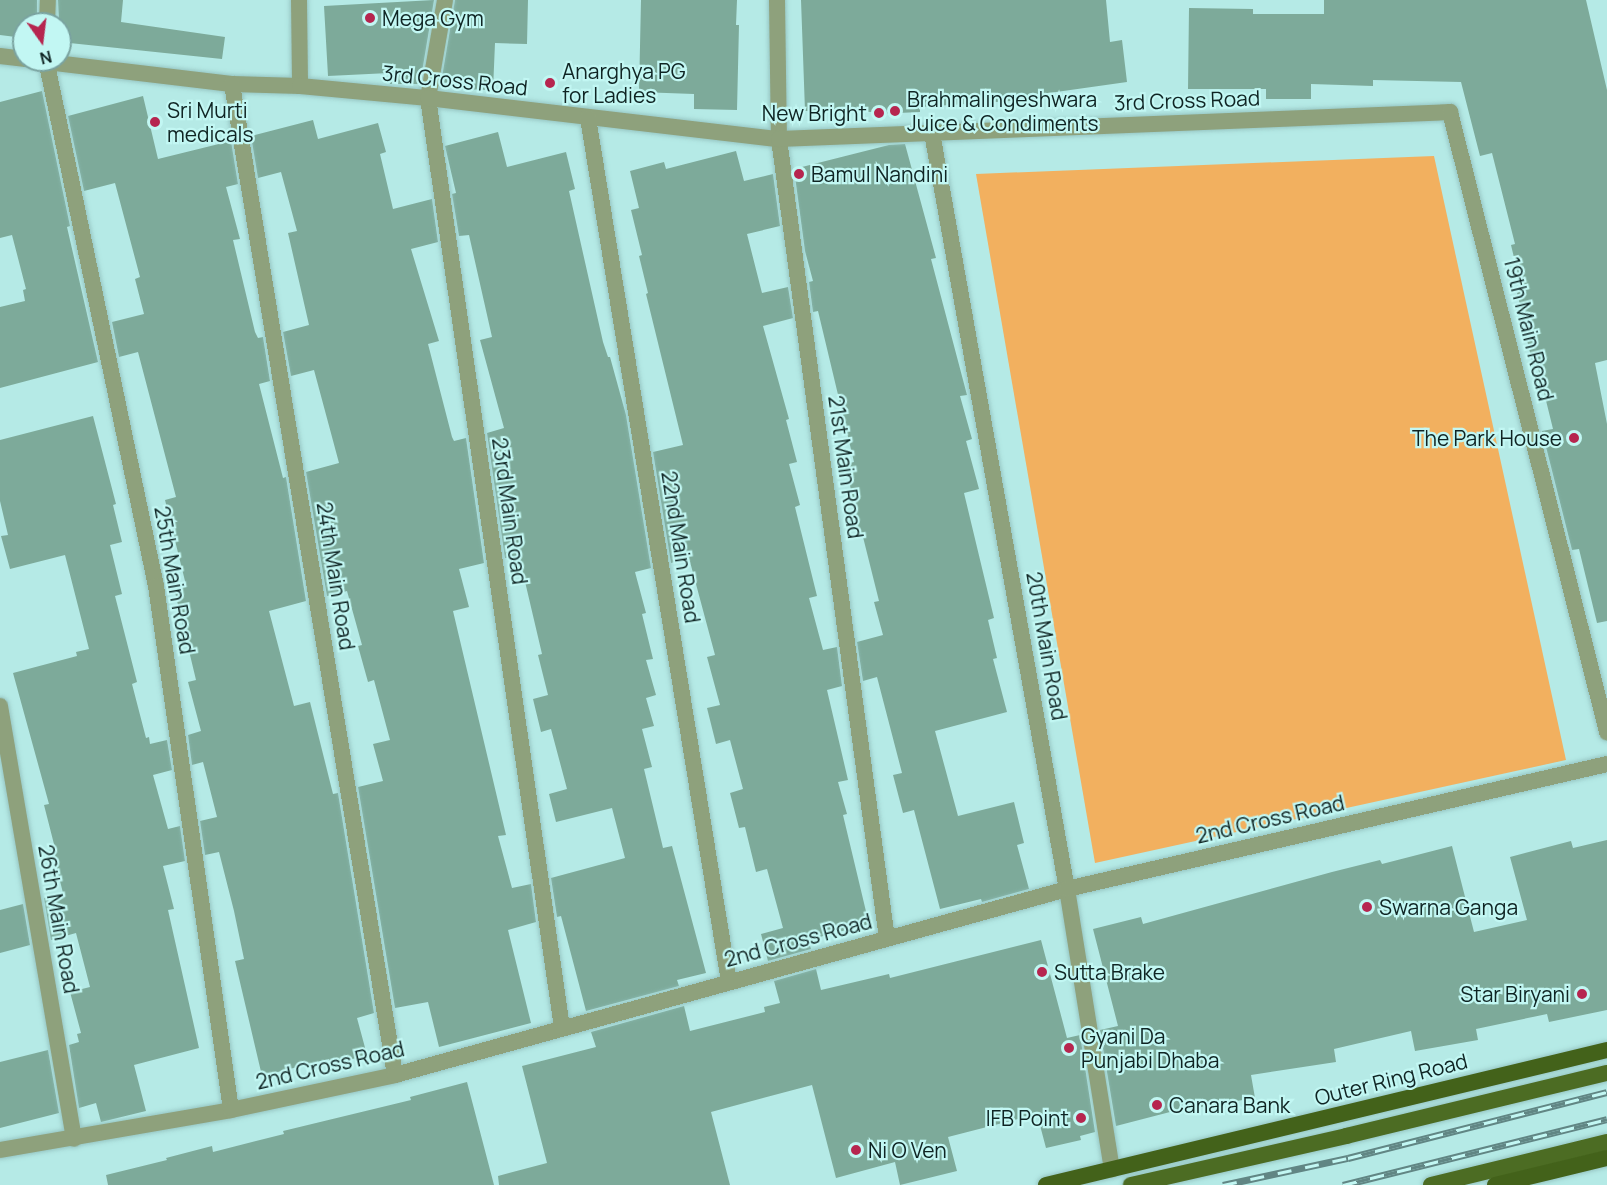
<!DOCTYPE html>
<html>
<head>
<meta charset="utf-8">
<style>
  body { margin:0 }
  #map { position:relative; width:1607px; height:1185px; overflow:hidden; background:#b5eae6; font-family:Manrope,sans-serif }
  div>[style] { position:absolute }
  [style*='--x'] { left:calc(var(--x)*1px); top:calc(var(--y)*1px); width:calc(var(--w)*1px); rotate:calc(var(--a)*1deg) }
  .green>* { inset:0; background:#f2b05f }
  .building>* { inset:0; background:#7daa9a }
  .roads { filter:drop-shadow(0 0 2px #97c6c3) drop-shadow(0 0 2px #97c6c3) }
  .minor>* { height:16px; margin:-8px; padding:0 8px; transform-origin:8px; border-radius:8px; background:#8ea17c }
  .primary>* { height:16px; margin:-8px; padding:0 8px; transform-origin:8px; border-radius:8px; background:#4c6c23 }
  .trunk>* { height:16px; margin:-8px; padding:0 8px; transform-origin:8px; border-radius:8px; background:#43621a }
  .rail>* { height:7px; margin-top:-3.5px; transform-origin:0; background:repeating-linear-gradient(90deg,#c2f7f3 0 14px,#618684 0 28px); box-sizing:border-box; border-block:2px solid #618684 }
  .dots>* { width:16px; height:16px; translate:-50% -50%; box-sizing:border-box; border:3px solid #c2f7f3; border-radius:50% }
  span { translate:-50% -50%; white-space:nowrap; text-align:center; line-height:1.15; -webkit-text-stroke:4.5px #c2f7f3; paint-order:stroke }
  .poi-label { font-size:21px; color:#0f2423 }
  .left { translate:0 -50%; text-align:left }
  .right { translate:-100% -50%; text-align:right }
  .street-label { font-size:21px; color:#0f2423 }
  .north { position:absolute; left:12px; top:12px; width:60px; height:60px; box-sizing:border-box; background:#c2f7f3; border:2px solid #7aa3a0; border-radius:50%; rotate:166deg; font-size:16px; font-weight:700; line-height:24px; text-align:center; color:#0f2423 }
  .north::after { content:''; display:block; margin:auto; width:21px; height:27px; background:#b6264f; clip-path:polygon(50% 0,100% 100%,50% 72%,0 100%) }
</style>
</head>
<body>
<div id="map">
  <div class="green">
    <div style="clip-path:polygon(1434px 156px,1566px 760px,1095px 863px,976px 174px)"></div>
  </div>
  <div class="building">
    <div style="clip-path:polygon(0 0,37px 0,37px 24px,24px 24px,24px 38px,0 35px)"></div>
    <div style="clip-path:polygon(58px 0,123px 0,121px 22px,225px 37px,222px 59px,60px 42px)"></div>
    <div style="clip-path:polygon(434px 0,420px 84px,390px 84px,389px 73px,328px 76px,324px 6px)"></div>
    <div style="clip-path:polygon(455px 0,528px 0,527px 44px,495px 43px,493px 90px,455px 89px,455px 82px,441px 83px)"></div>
    <div style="clip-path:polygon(641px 0,737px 0,736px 25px,739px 25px,737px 110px,694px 109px,694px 94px,639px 92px)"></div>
    <div style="clip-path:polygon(801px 0,1106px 0,1110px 42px,1122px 40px,1127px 82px,1042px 94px,1042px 99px,920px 107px,920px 112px,876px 114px,876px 112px,805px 111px)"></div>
    <div style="clip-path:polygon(1324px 0,1586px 0,1607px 90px,1607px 360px,1595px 363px,1607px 424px,1607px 621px,1597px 623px,1579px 549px,1572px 550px,1542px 431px,1553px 429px,1538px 368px,1534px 369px,1526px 336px,1528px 335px,1517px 293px,1522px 291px,1511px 245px,1515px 244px,1492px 153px,1480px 156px,1461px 82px,1373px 80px,1373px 86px,1311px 84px,1311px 99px,1266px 99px,1266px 89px,1188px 89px,1189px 8px,1253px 9px,1253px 14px,1324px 14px)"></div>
    <div style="clip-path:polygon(42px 91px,70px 226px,67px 227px,98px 362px,0 388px,0 307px,25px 301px,23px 290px,26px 289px,12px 235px,0 238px,0 102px)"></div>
    <div style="clip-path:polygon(143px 96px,158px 159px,231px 141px,238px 184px,226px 187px,240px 239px,233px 240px,255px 332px,258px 338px,263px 337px,270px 381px,259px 384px,283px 478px,286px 477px,306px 601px,269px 611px,294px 706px,310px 702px,333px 794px,338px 793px,374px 1013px,357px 1018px,367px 1055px,331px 1065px,329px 1059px,262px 1076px,235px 961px,244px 959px,234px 911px,219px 852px,205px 855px,200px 821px,217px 817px,203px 762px,192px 765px,188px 735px,201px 731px,188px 682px,196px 680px,174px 588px,186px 585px,165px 500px,176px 497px,138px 352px,119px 357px,112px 322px,144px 314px,135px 279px,140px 277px,115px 183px,84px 191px,68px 116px)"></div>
    <div style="clip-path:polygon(313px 120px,318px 139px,378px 123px,386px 152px,380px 154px,393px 209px,432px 199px,438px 242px,411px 249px,439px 341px,428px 344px,452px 437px,454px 441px,466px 438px,484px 563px,459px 569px,469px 607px,453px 611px,506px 835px,498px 836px,512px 888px,531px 884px,536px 922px,508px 930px,531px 1023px,439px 1047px,428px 1002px,395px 1008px,358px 787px,383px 781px,373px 744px,390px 740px,374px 680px,368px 682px,358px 646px,362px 645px,347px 591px,327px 596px,306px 472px,339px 463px,314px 370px,291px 376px,283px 332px,309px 325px,288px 233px,297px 231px,281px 172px,258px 178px,251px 136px)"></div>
    <div style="clip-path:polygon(498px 132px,507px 167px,566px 152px,575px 189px,569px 191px,603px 342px,608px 357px,610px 357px,626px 415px,651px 568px,635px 572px,646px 613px,642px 614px,653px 659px,646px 660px,656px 695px,646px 698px,654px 726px,642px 729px,652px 767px,644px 769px,663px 848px,672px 846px,706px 973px,677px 980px,679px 986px,586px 1011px,561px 916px,557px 917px,551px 878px,625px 858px,612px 808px,556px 822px,549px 794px,567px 789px,551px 729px,541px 732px,533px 699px,548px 695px,538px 655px,542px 654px,519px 556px,505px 558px,487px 433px,504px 428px,480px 340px,492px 337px,469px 235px,459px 236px,452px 194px,456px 193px,445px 146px)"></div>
    <div style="clip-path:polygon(905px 144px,936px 258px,931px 259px,967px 395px,960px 396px,972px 439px,966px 441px,979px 489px,964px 493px,994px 618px,988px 620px,997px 658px,993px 659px,1007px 712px,935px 731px,958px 816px,1014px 802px,1024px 843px,1017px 845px,1029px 889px,982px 902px,981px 899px,940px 909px,914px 810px,903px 813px,893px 775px,902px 773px,877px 677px,863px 681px,857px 642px,883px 635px,874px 602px,879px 601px,863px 537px,860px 538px,852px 508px,855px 507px,845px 464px,854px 462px,845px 424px,818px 311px,813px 312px,809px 282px,813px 281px,805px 251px,794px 169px,889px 145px)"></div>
    <div style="clip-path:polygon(736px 151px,744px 181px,773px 174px,780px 226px,747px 234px,762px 293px,788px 287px,793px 318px,763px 326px,789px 419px,786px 420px,797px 462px,789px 464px,800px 505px,795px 507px,817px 596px,809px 598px,823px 650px,837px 647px,842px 686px,827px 690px,848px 780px,838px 782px,847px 814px,843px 815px,869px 924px,808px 940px,811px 949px,768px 961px,761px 934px,783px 928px,767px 869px,756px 872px,745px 827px,739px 828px,730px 793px,743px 789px,730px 740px,716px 744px,707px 708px,720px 705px,707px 657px,715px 655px,689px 558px,671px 563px,653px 452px,683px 445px,646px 294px,648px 293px,639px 256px,642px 255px,631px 210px,639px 208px,630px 171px,664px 162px,666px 169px)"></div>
    <div style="clip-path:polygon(93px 416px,116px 504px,113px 505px,122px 542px,110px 545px,122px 594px,115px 596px,137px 682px,132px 684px,146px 738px,149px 737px,150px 744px,167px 740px,172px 770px,153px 775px,168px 829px,180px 826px,185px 861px,163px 866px,174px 909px,168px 910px,199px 1048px,134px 1065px,146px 1111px,101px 1122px,96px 1103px,79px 1108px,69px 1045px,79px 1042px,77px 1034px,81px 1033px,70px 992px,90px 987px,76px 933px,51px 940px,44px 898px,63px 893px,53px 853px,56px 852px,44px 805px,49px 804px,13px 673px,77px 656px,76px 652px,89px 649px,65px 555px,10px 569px,1px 536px,8px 535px,0 501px,0 440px)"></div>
    <div style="clip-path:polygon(1607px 840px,1607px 1010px,1549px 1022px,1547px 1014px,1476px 1029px,1478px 1040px,1415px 1051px,1411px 1031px,1334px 1049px,1336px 1062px,1251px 1075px,1255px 1098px,1170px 1112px,1116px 1126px,1100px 1030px,1118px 1026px,1093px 929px,1141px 917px,1143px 924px,1332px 872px,1380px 860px,1382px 864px,1452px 846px,1474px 932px,1527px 920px,1510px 857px,1571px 841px,1573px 848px)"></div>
    <div style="clip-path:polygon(23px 904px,30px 945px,0 953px,0 910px)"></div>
    <div style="clip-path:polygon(1041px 940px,1067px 1038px,1080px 1035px,1095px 1132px,1080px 1136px,1081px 1140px,1046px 1148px,1037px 1114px,948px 1137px,957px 1171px,900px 1185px,895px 1162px,836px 1178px,812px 1085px,711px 1112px,730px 1185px,499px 1185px,498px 1176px,547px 1163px,522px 1066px,596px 1047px,591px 1032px,684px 1006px,690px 1031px,765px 1012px,764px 1007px,780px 1003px,774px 981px,816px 969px,821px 990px,889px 974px,890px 978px)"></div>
    <div style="clip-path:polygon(48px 1050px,59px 1113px,0 1128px,0 1062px)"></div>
    <div style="clip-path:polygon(467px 1082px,494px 1185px,108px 1185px,106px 1175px,167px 1160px,166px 1158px,212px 1146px,213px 1152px,284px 1134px,283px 1131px,411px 1100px,410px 1097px)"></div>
  </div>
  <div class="roads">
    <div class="minor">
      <div style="--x:299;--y:0;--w:86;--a:89.3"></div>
      <div style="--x:445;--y:0;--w:99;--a:99.8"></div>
      <div style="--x:428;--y:98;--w:940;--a:81.8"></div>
      <div style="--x:777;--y:0;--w:139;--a:89.2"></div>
      <div style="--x:779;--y:139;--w:807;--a:82.31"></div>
      <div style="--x:47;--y:24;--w:24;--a:-88"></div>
      <div style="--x:0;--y:56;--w:24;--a:7"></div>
      <div style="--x:30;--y:60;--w:203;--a:6.8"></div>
      <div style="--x:232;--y:84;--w:68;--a:1.7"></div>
      <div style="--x:300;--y:86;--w:129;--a:5.4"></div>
      <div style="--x:428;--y:98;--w:353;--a:6.7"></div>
      <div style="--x:779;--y:139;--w:672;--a:-2.3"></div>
      <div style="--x:1450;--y:112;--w:640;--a:75.79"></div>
      <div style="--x:46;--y:60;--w:537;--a:78.19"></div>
      <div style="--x:156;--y:586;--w:529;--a:81.85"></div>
      <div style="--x:232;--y:84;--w:1004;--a:80.66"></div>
      <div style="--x:588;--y:118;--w:875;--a:80.73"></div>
      <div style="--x:932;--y:133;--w:768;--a:79.88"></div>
      <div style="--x:1067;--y:889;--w:284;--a:80.9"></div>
      <div style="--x:0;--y:706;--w:439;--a:80.3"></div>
      <div style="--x:0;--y:1150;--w:234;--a:-9.8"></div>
      <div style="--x:231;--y:1110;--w:168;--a:-12"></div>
      <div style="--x:395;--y:1075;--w:697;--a:-15.47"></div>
      <div style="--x:1067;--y:889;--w:554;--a:-13.03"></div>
    </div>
    <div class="primary">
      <div style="--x:1131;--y:1185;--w:221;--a:-12.8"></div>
      <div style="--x:1346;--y:1136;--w:268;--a:-13.6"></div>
      <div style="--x:1431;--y:1185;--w:181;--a:-13.7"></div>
    </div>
    <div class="trunk">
      <div style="--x:1046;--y:1185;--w:577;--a:-13.53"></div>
      <div style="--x:1495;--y:1185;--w:115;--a:-13.6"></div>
    </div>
  </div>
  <div class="rail">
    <div style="--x:1223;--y:1185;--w:128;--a:-12.2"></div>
    <div style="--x:1348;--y:1158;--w:267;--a:-14.3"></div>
    <div style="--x:1343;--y:1185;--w:272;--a:-14"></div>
  </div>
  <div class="dots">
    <div style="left:370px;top:18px;background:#b6264f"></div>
    <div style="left:550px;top:83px;background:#b6264f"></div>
    <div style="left:895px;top:111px;background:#b6264f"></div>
    <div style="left:879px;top:113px;background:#b6264f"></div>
    <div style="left:155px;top:122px;background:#b6264f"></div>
    <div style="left:799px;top:174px;background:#b6264f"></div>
    <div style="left:1574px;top:438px;background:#b6264f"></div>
    <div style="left:1367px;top:907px;background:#b6264f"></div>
    <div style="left:1042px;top:972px;background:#b6264f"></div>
    <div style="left:1582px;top:994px;background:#b6264f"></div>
    <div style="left:1069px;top:1048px;background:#b6264f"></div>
    <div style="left:1157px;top:1105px;background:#b6264f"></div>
    <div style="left:1081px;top:1118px;background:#b6264f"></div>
    <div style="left:856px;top:1150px;background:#b6264f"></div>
  </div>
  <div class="poi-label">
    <span class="left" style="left:382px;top:18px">Mega Gym</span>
    <span class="left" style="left:562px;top:83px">Anarghya PG<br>for Ladies</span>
    <span class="left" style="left:907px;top:111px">Brahmalingeshwara<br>Juice &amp; Condiments</span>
    <span class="left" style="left:167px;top:122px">Sri Murti<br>medicals</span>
    <span class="right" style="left:867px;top:113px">New Bright</span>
    <span class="left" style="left:811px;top:174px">Bamul Nandini</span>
    <span class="right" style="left:1562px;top:438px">The Park House</span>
    <span class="left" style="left:1379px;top:907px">Swarna Ganga</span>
    <span class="left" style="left:1054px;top:972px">Sutta Brake</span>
    <span class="right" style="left:1570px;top:994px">Star Biryani</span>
    <span class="left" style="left:1081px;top:1048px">Gyani Da<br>Punjabi Dhaba</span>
    <span class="left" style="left:1169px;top:1105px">Canara Bank</span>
    <span class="right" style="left:1069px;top:1118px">IFB Point</span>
    <span class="left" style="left:868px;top:1150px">Ni O Ven</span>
  </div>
  <div class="street-label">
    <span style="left:455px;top:80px;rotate:6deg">3rd Cross Road</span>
    <span style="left:1187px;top:100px;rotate:-2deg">3rd Cross Road</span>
    <span style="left:1529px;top:329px;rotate:76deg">19th Main Road</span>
    <span style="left:846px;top:467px;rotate:82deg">21st Main Road</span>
    <span style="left:510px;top:511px;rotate:82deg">23rd Main Road</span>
    <span style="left:681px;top:547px;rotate:81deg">22nd Main Road</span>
    <span style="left:336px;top:576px;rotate:81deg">24th Main Road</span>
    <span style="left:175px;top:580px;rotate:80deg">25th Main Road</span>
    <span style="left:1047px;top:646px;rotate:80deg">20th Main Road</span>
    <span style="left:1270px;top:819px;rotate:-13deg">2nd Cross Road</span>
    <span style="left:59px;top:919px;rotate:80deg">26th Main Road</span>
    <span style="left:798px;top:940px;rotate:-15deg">2nd Cross Road</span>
    <span style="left:330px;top:1065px;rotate:-13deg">2nd Cross Road</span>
    <span style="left:1391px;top:1079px;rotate:-14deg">Outer Ring Road</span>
  </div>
  <div class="north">N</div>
</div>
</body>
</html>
